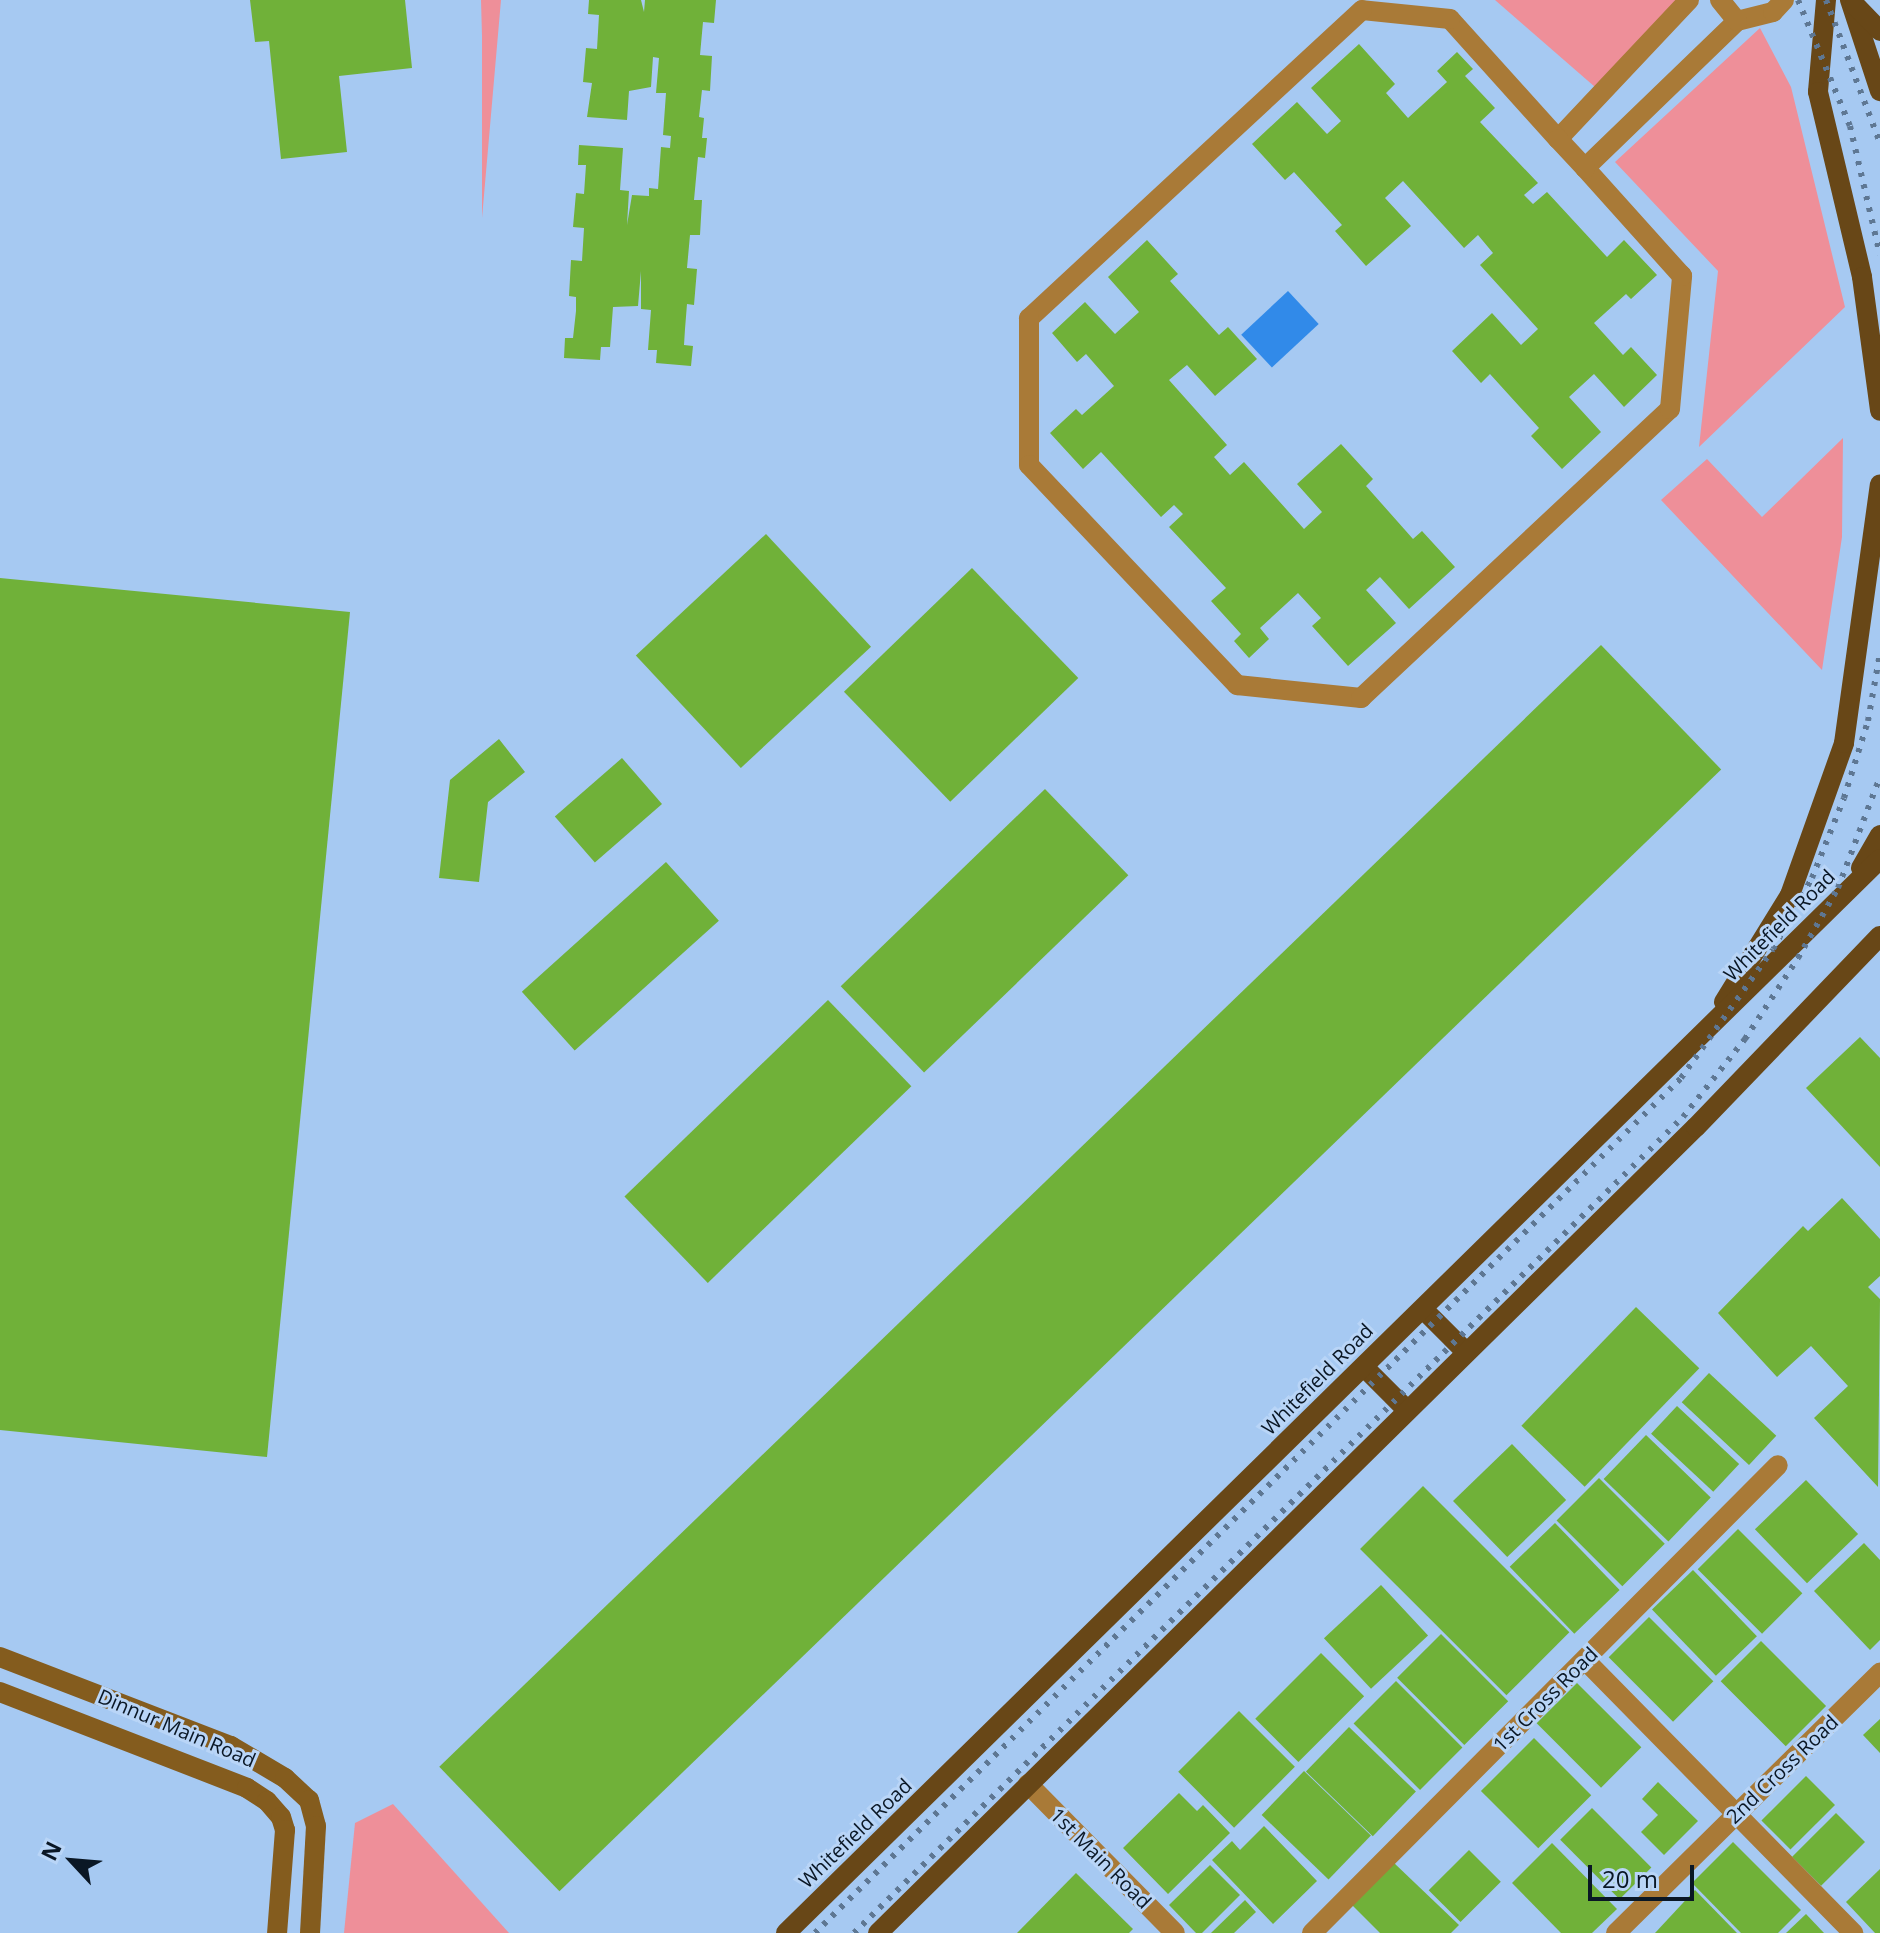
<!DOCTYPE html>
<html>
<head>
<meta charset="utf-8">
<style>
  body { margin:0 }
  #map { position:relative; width:1880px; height:1933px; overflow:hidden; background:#a6c9f2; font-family:"Open Sans",sans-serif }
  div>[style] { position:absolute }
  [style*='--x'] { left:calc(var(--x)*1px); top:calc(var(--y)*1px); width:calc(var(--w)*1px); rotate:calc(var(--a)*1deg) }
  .green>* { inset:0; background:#ee8f99 }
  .water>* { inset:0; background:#318ae9; transform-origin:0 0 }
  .building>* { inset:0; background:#70b139; transform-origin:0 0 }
  .street>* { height:20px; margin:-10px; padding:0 10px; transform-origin:10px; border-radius:10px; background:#a97a37 }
  .secondary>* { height:20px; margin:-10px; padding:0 10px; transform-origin:10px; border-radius:10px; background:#845c1e }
  .primary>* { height:20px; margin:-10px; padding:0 10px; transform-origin:10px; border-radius:10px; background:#684717 }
  .rail>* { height:6px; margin-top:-3px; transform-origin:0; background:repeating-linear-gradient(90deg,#5e7793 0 4px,transparent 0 12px) }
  span { translate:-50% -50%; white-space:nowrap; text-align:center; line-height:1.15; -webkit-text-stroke:6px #b9d5f7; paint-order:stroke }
  .street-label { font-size:20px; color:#0a1725 }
  .north { position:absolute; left:32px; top:1821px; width:80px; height:80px; -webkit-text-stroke:6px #b9d5f7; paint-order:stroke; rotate:296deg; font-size:22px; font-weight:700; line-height:32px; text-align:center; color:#0a1725 }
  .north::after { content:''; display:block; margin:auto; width:28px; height:36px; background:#0a1725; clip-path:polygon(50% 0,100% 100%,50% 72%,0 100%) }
  .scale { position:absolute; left:1588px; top:1865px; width:106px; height:36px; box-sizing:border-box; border:4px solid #0a1725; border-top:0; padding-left:10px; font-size:24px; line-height:28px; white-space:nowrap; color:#0a1725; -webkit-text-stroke:6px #b9d5f7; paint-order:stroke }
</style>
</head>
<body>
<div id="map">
  <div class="green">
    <div style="clip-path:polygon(481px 0,501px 0,482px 218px,482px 36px)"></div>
    <div style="clip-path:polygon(1495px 0,1683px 0,1595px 87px)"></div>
    <div style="clip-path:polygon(1760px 28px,1791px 87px,1845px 307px,1699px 447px,1718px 271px,1615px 162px)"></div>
    <div style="clip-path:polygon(1843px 438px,1842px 537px,1822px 670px,1661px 500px,1707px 459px,1762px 517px)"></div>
    <div style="clip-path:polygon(393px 1804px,509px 1933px,344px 1933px,355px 1823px)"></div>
  </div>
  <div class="water">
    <div style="left:1288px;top:291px;width:45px;height:64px;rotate:47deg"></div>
  </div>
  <div class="building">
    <div style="clip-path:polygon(250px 0,405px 0,412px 68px,339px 76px,347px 152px,281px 159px,269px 41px,255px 42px)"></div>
    <div style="clip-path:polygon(589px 0,641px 0,644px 12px,645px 0,716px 0,714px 23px,703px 22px,700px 55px,712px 56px,710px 91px,702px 90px,699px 117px,704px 118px,702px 138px,707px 138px,705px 158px,698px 157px,694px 200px,702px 200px,700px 235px,690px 235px,687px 268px,697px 269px,694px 305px,687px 304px,685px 329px,684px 345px,693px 346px,691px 366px,656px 363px,657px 350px,648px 350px,651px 310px,641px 309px,641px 271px,638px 306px,613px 307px,610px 347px,601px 347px,600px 360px,564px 358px,565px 338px,573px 338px,576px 311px,576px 297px,569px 296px,571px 260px,582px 261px,584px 228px,573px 227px,576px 193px,584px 194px,586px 165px,578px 165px,579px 145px,623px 148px,620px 190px,629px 191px,627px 225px,632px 195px,649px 196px,649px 188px,658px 189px,661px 147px,670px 148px,671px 136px,663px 135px,666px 93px,656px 93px,659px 58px,653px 57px,651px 87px,629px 91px,627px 120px,587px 117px,592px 83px,583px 82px,586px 48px,597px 49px,599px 15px,588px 14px)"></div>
    <div style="clip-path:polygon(1359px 44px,1395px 84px,1386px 93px,1408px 118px,1447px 82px,1437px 71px,1457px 52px,1473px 69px,1465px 76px,1495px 108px,1480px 122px,1538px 183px,1524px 195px,1533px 204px,1547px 192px,1607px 257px,1624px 240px,1657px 275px,1631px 299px,1626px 294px,1594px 323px,1623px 355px,1631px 347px,1657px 375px,1624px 407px,1594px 374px,1569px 397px,1601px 432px,1562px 469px,1531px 436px,1539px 428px,1490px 374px,1481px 383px,1452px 351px,1492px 313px,1521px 345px,1538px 329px,1480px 265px,1493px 253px,1478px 235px,1464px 248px,1403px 181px,1385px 198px,1411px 226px,1366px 266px,1335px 231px,1342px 225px,1294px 172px,1285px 180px,1252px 144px,1297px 102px,1327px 134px,1341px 121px,1311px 88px)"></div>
    <div style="clip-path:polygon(1147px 240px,1178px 274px,1170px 281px,1219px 335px,1228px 327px,1257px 359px,1215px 396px,1187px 365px,1169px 380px,1227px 445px,1214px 457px,1230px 475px,1244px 462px,1304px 529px,1322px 512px,1297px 484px,1341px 444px,1373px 479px,1366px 486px,1413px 539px,1422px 531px,1455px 567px,1409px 609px,1380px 577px,1366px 590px,1396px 623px,1348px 666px,1312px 626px,1321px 618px,1298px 593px,1260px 628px,1269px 639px,1249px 658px,1234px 641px,1241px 634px,1211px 601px,1226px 588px,1169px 527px,1183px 514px,1174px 505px,1161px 517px,1101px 452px,1083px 469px,1050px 433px,1076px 409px,1082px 415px,1114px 386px,1086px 354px,1077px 362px,1052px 333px,1085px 302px,1115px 334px,1139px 312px,1108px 277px)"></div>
    <div style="left:766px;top:534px;width:154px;height:178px;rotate:47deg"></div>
    <div style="left:972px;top:568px;width:153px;height:178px;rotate:46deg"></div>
    <div style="clip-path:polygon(0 578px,350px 612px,267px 1457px,0 1430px)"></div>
    <div style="left:1601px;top:645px;width:173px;height:1615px;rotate:46deg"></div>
    <div style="clip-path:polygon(499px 739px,525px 772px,488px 802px,479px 882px,439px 878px,450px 780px)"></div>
    <div style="left:622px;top:758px;width:61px;height:89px;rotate:49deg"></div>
    <div style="left:1045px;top:789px;width:120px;height:284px;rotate:46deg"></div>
    <div style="left:666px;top:862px;width:79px;height:194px;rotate:48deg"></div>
    <div style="left:828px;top:1000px;width:120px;height:283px;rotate:46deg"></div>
    <div style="clip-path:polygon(1860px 1037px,1880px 1058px,1880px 1167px,1806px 1088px)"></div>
    <div style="clip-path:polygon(1842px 1198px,1880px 1239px,1880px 1276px,1868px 1287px,1880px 1299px,1878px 1487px,1814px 1418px,1848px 1386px,1811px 1346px,1777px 1377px,1718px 1313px,1803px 1226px,1808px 1231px)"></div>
    <div style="left:1636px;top:1307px;width:88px;height:165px;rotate:44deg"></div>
    <div style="left:1709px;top:1373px;width:92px;height:40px;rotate:43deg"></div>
    <div style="left:1677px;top:1406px;width:85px;height:38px;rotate:43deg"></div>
    <div style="left:1646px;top:1435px;width:90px;height:61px;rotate:44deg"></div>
    <div style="left:1512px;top:1444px;width:78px;height:82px;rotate:46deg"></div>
    <div style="left:1599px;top:1478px;width:93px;height:60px;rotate:45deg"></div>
    <div style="left:1806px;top:1480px;width:75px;height:71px;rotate:46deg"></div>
    <div style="left:1423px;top:1486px;width:207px;height:89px;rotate:45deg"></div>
    <div style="left:1555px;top:1523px;width:93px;height:63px;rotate:46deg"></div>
    <div style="left:1738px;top:1529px;width:91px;height:57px;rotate:45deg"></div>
    <div style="clip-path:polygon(1864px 1543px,1880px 1560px,1880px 1640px,1870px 1650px,1814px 1591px)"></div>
    <div style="left:1693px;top:1570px;width:92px;height:57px;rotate:46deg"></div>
    <div style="left:1381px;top:1585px;width:69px;height:78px;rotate:47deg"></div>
    <div style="left:1649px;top:1617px;width:91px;height:57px;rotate:45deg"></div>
    <div style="left:1441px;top:1634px;width:95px;height:62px;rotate:45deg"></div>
    <div style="left:1761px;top:1641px;width:92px;height:57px;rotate:45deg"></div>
    <div style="left:1321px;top:1653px;width:61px;height:93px;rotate:45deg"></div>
    <div style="left:1396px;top:1681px;width:94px;height:60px;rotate:45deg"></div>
    <div style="left:1577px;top:1683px;width:91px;height:57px;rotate:45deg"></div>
    <div style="left:1239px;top:1711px;width:79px;height:86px;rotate:45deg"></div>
    <div style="clip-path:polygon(1880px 1719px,1880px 1753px,1863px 1735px)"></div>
    <div style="left:1349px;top:1727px;width:93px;height:62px;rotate:44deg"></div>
    <div style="left:1534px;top:1738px;width:81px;height:75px;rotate:45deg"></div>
    <div style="left:1304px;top:1771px;width:93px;height:61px;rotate:44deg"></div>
    <div style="left:1806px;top:1776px;width:41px;height:63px;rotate:45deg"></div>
    <div style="clip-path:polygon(1658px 1782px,1698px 1821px,1664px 1855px,1641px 1832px,1658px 1815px,1642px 1799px)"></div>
    <div style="clip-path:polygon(1179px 1793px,1197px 1811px,1203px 1805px,1230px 1833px,1168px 1894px,1123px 1848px)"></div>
    <div style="left:1592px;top:1808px;width:84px;height:45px;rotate:45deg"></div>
    <div style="left:1836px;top:1813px;width:41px;height:62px;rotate:45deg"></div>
    <div style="clip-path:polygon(1264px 1826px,1317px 1881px,1273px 1924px,1212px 1860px,1232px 1841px,1240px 1850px)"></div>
    <div style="clip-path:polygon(1733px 1842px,1801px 1910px,1778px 1933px,1741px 1933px,1692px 1883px)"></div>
    <div style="clip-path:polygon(1552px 1843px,1617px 1909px,1592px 1933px,1561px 1933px,1512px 1883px)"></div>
    <div style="left:1469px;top:1850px;width:45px;height:57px;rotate:45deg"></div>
    <div style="clip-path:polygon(1393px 1862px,1459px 1925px,1451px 1933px,1380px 1933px,1352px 1905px)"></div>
    <div style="clip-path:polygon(1210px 1865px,1240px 1895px,1202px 1933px,1196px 1933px,1169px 1905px)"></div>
    <div style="clip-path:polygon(1880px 1869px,1880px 1933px,1875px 1933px,1846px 1902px)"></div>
    <div style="clip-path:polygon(1076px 1873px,1133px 1929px,1129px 1933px,1017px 1933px)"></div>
    <div style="clip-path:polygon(1695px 1890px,1737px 1933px,1655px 1933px)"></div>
    <div style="clip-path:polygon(1245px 1900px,1256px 1912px,1234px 1933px,1211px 1933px)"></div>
    <div style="clip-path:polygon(1806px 1914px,1824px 1933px,1786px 1933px)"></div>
  </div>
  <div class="street">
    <div style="--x:1689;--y:0;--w:191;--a:133.3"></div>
    <div style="--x:1558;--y:139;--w:161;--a:-132"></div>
    <div style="--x:1450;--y:19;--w:88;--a:-174.2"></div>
    <div style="--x:1362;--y:10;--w:454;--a:137.2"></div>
    <div style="--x:1029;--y:318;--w:147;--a:90"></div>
    <div style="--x:1029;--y:465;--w:303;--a:46.6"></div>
    <div style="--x:1237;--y:685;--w:125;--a:6"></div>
    <div style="--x:1361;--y:698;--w:423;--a:-43.1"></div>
    <div style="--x:1670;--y:409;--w:134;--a:-84.8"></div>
    <div style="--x:1682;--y:276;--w:145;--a:-131.9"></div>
    <div style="--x:1585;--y:168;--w:211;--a:-44"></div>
    <div style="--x:1737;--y:21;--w:37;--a:-14"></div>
    <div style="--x:1773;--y:12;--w:16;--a:-47"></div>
    <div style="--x:1720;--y:0;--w:27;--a:51"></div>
    <div style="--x:1558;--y:139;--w:40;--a:47"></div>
    <div style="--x:1585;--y:1660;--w:383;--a:45.5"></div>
    <div style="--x:1028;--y:1784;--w:209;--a:45.4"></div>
    <div style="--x:1312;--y:1933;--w:660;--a:-45.12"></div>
    <div style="--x:1616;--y:1933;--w:371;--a:-44.6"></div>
  </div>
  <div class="secondary">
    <div style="--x:0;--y:1657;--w:248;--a:21.1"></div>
    <div style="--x:231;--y:1746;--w:63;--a:30.7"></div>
    <div style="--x:285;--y:1778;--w:33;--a:43"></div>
    <div style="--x:309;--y:1800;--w:27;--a:75"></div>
    <div style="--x:316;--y:1826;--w:107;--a:93.2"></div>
    <div style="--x:0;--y:1692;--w:265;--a:21.2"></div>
    <div style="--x:247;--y:1788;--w:24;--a:33"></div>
    <div style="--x:267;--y:1801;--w:21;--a:49"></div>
    <div style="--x:281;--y:1817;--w:14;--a:73"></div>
    <div style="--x:285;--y:1830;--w:103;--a:94.4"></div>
  </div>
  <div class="primary">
    <div style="--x:1826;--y:0;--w:92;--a:95"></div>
    <div style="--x:1818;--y:92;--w:190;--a:76.6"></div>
    <div style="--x:1862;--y:277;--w:135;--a:82.3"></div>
    <div style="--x:1850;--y:0;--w:96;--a:71.8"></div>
    <div style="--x:1855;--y:5;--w:36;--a:46"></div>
    <div style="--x:1861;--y:868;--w:38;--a:-60"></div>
    <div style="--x:1724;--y:1002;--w:126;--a:-58.3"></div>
    <div style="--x:1790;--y:895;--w:161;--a:-70.4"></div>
    <div style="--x:1844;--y:743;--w:261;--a:-82.1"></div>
    <div style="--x:1423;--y:1309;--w:61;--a:45"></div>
    <div style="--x:1364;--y:1367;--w:61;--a:45"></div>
    <div style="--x:786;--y:1933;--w:1533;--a:-44.47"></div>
    <div style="--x:878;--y:1933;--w:1148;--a:-44.58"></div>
    <div style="--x:1696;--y:1127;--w:265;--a:-46.1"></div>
  </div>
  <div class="rail">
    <div style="--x:1798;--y:0;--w:136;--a:67.6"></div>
    <div style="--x:1850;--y:126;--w:132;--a:76.9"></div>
    <div style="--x:1826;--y:0;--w:153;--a:69.3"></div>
    <div style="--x:815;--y:1933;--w:1217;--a:-44.63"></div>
    <div style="--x:1681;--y:1078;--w:158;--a:-54.5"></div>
    <div style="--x:1773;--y:949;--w:81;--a:-61.2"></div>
    <div style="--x:1812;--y:878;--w:86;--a:-68.2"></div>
    <div style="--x:1844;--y:798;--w:81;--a:-72.7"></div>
    <div style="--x:1868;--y:721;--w:69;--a:-80"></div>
    <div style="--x:854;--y:1933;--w:1163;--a:-44.55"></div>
    <div style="--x:1683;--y:1117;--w:100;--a:-51.5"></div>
    <div style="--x:1745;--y:1039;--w:97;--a:-56.8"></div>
    <div style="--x:1798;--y:958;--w:81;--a:-60.3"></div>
    <div style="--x:1838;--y:888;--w:119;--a:-69.3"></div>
  </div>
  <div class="street-label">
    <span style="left:1779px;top:925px;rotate:-45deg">Whitefield Road</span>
    <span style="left:1317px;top:1379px;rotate:-45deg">Whitefield Road</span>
    <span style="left:1545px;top:1699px;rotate:-45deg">1st Cross Road</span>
    <span style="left:177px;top:1728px;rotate:23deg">Dinnur Main Road</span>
    <span style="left:1782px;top:1769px;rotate:-44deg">2nd Cross Road</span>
    <span style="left:855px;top:1833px;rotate:-44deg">Whitefield Road</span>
    <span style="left:1101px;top:1858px;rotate:45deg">1st Main Road</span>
  </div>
  <div class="north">N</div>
  <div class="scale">20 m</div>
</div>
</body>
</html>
